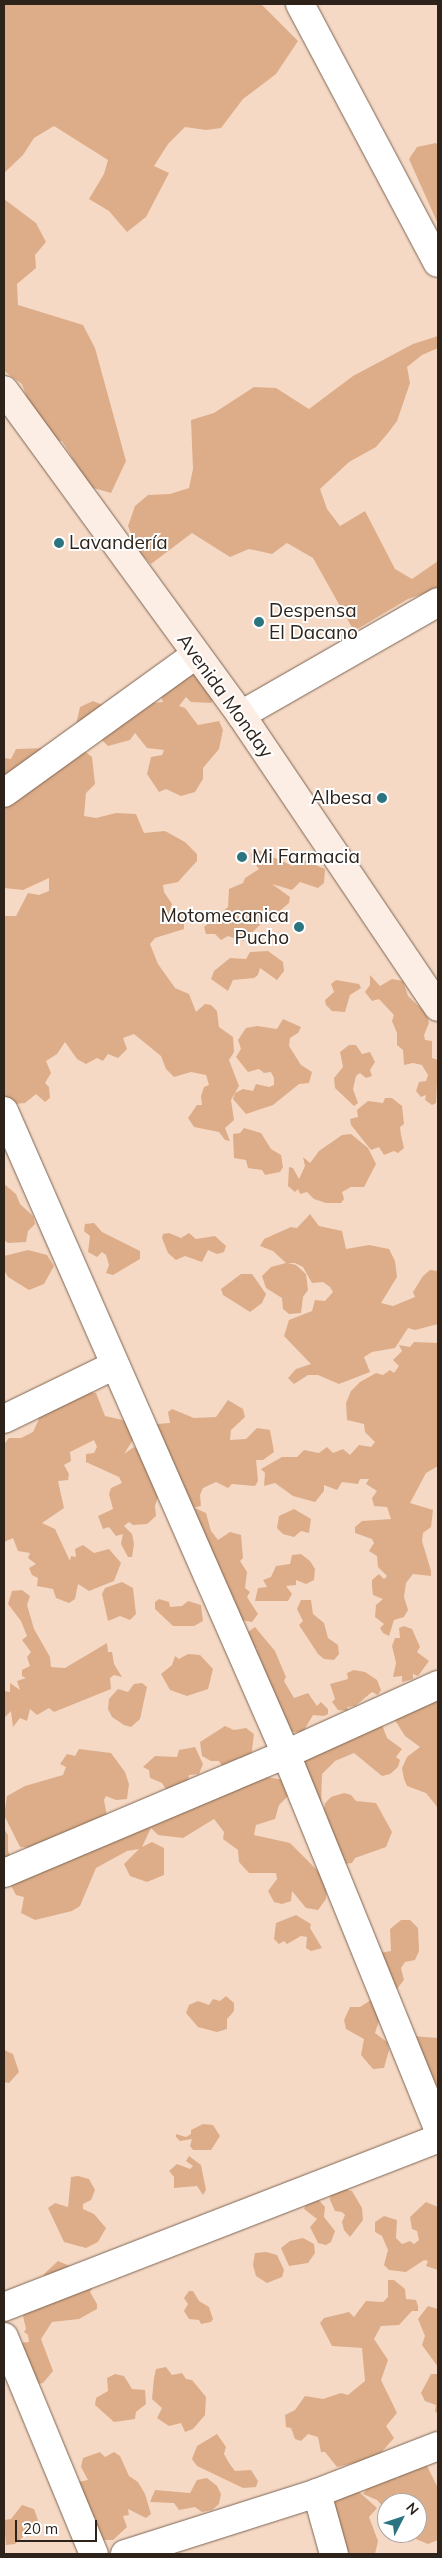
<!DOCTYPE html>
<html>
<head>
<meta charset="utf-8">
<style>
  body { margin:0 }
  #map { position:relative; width:442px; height:2558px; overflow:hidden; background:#f5d9c5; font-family:Mulish,sans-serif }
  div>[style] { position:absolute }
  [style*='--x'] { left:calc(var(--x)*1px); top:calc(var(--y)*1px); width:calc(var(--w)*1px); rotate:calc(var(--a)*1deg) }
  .green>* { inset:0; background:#ddad89 }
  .roads { filter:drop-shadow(0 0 1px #7d6553) drop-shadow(0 0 1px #7d6553) }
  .minor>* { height:28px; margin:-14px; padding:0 14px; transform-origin:14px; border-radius:14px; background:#fff }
  .secondary>* { height:28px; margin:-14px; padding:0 14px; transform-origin:14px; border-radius:14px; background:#fceee4 }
  .dots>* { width:14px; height:14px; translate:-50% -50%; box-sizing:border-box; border:2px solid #fff; border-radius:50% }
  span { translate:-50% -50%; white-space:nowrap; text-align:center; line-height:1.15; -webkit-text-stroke:4px #fff; paint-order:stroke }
  .poi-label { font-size:19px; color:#2d231b }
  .left { translate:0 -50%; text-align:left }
  .right { translate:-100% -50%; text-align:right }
  .street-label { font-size:19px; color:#2d231b }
  .frame { position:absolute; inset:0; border:5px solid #2d231b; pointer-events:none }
  .north { position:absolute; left:377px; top:2493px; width:50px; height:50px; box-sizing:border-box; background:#fff; border:1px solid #aba7a4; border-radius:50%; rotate:49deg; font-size:14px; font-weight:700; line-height:20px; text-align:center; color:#2d231b }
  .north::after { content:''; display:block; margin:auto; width:18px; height:22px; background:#2c747f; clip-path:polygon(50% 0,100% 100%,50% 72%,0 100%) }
  .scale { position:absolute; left:15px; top:2520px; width:82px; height:22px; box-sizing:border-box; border:2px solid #2d231b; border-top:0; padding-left:6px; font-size:15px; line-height:18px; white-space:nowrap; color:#2d231b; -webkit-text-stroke:4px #fff; paint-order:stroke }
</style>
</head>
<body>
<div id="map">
  <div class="green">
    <div style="clip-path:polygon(4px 4px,261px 4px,298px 41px,276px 74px,243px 99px,221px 128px,206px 130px,185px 127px,168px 144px,154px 166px,169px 173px,146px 217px,127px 232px,109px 211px,89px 199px,104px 174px,108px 160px,54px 126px,34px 138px,23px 155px,4px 173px)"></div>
    <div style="clip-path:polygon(436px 143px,438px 147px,438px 224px,409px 159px,417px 147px)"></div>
    <div style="clip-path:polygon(4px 199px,36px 223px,46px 242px,35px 255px,36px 268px,17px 284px,18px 305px,83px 325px,95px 348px,126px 461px,111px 493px,90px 487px,62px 441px,51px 440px,31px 408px,22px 384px,4px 371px)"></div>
    <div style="clip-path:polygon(438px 336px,438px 348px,422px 355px,407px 367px,410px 383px,397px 421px,388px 433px,376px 447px,349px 462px,320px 489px,327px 509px,340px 526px,365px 511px,395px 569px,412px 579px,438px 561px,438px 589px,408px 599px,354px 631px,313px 558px,287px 543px,272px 554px,249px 549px,230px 557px,192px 533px,151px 564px,136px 548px,128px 526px,135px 506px,148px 495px,170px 494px,189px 488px,193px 469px,191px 420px,214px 413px,254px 387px,276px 388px,309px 409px,353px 376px,413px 344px)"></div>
    <div style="clip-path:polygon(200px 671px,216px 696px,211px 703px,191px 702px,186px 697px,179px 706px,185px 708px,198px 725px,219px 721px,223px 730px,219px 749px,203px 768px,203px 779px,195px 792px,181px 796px,166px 789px,159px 792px,147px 774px,151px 757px,162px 755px,164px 750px,147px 748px,135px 733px,130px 740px,108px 746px,101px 739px,75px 729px,80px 707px,93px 701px,107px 707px,116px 694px,135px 688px,144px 692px,144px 710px,153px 703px,163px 702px,161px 696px,178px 677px,186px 678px)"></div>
    <div style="clip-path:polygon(79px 747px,92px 757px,95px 784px,86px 793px,84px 816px,96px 818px,116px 813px,136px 814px,144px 833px,165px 831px,185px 842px,197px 854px,197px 861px,178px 882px,163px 885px,164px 892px,172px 904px,169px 913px,180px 914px,184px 919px,184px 929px,155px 938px,150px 944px,158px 964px,175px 988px,189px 994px,196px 1012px,205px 1004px,211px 1005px,217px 1011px,219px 1027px,233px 1037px,234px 1052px,229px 1060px,239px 1086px,231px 1100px,234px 1120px,225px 1128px,230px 1141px,225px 1140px,219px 1132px,194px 1127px,188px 1118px,197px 1105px,202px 1105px,201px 1096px,204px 1087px,209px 1085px,206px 1075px,191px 1072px,174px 1077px,166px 1069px,161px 1056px,134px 1034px,123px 1038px,127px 1049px,118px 1058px,108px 1054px,103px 1061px,97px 1058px,86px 1064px,77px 1059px,65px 1042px,57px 1054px,46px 1061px,51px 1073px,45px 1083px,49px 1087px,50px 1098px,45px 1102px,36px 1094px,25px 1103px,13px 1104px,4px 1095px,4px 916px,16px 916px,28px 893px,39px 895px,49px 891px,49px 878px,23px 890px,4px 888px,4px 758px,11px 759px,16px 749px)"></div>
    <div style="clip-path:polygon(257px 850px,293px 866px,304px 860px,325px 869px,324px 883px,318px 888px,300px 882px,292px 890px,272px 884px,290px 897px,289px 903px,276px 914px,262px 914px,259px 918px,260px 925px,243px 941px,228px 936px,221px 940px,215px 934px,206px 934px,204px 927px,228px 907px,229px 889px,243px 883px,245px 878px,259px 869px,251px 859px,251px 853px)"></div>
    <div style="clip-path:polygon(268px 951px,283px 962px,284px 971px,277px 980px,260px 968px,258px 975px,254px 978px,233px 980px,228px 991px,211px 979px,214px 971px,230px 958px,246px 959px,250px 952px)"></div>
    <div style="clip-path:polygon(370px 975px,380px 986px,392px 979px,403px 981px,408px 996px,427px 1014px,429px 1023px,424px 1035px,425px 1040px,432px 1041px,432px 1058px,438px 1060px,436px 1103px,432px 1105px,425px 1100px,426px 1095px,421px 1097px,416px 1091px,419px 1082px,426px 1081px,428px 1075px,422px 1065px,413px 1063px,404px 1065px,403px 1050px,397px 1045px,397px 1033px,392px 1021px,394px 1015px,379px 999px,372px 1001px,365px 992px,370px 985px)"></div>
    <div style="clip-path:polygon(336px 980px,359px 984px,361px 988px,350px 995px,345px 1012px,332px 1011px,326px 1005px,325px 1000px,334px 992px,331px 984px)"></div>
    <div style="clip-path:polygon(283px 1019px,301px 1027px,298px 1033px,290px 1038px,289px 1046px,301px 1065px,312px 1072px,309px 1083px,299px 1084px,273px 1105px,246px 1114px,233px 1099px,235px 1093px,243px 1089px,253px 1091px,256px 1084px,269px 1087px,274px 1085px,274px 1078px,271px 1072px,264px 1073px,259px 1069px,248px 1072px,236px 1057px,241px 1049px,238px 1040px,246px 1028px,257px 1026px,277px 1029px)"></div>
    <div style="clip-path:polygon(349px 1045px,356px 1045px,362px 1054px,370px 1052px,375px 1062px,370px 1070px,372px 1076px,366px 1078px,360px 1073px,356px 1076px,353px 1089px,358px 1103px,354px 1106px,335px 1088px,334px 1078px,343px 1067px,340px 1052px)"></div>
    <div style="clip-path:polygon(385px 1098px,392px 1098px,402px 1106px,404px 1124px,400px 1127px,401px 1135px,404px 1148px,398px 1153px,394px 1151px,384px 1155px,379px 1147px,371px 1150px,351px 1125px,350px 1119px,358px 1117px,357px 1110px,368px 1101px,383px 1103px)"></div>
    <div style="clip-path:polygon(244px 1128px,261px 1133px,271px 1149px,281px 1155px,283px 1167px,280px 1172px,265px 1175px,262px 1170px,248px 1168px,246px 1160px,234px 1158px,233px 1134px,240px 1133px)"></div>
    <div style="clip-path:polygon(351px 1134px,368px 1148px,376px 1164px,364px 1187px,351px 1187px,342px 1192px,344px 1199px,341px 1203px,326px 1203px,314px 1199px,307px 1192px,300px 1194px,298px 1189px,295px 1192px,288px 1186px,289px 1167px,293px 1168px,299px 1179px,305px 1166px,303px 1157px,310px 1163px,319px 1151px,342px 1135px)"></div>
    <div style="clip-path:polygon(4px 1184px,16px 1194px,20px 1204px,33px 1216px,35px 1224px,28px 1231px,26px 1242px,8px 1243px,4px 1240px)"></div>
    <div style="clip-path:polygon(310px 1214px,319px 1226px,342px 1231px,346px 1249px,369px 1245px,389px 1249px,395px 1261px,397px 1277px,381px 1303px,393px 1306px,415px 1297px,413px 1292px,423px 1276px,430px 1270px,438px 1271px,438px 1324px,415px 1330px,408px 1328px,395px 1348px,372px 1352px,364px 1357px,370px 1372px,339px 1384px,318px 1375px,308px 1375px,294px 1384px,288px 1378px,296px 1369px,311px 1364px,284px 1336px,289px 1320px,312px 1311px,315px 1300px,325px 1301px,333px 1292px,330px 1287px,323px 1282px,312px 1283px,303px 1267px,295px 1263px,288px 1263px,296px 1265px,306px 1274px,308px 1290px,303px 1297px,301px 1313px,289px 1314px,283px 1309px,282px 1298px,266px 1288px,262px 1276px,271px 1267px,286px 1263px,273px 1251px,260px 1246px,264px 1239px,291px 1227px,297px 1228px)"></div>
    <div style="clip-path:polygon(94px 1223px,102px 1232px,140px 1251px,140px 1259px,113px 1275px,106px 1273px,109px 1265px,106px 1255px,102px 1252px,97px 1257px,88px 1252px,90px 1236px,84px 1231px,85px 1224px)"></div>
    <div style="clip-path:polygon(169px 1233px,181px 1238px,189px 1233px,196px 1239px,215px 1236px,226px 1246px,224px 1252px,217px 1254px,208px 1250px,202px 1262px,185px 1256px,176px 1260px,168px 1253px,162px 1238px,163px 1234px)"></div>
    <div style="clip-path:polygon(28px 1250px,47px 1255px,54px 1266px,44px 1284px,29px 1290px,8px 1277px,4px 1270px,4px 1256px)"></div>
    <div style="clip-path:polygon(241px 1274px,252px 1274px,266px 1294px,262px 1303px,250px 1312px,223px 1295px,221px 1289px)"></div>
    <div style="clip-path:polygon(414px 1342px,438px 1343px,438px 1466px,426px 1473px,410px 1503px,433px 1510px,431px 1527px,423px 1533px,422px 1541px,431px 1571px,431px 1576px,413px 1574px,406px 1583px,404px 1597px,408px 1610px,404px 1617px,394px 1620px,389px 1636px,383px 1633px,380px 1628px,384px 1624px,375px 1617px,376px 1605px,383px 1599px,373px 1595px,372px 1587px,372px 1580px,379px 1574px,384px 1579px,387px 1576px,378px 1567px,377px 1556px,369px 1551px,374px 1543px,372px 1539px,355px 1533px,355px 1527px,362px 1521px,391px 1519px,387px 1507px,374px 1506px,372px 1498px,377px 1491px,366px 1484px,369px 1479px,360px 1479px,358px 1484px,342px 1482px,337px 1490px,324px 1485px,324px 1491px,315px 1502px,293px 1496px,275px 1483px,264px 1486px,265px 1473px,261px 1469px,282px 1457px,297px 1457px,304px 1450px,319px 1453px,327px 1447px,333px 1453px,343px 1449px,350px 1455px,359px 1445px,371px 1447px,375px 1442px,365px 1432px,364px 1424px,347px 1420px,346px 1403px,351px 1391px,360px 1382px,376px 1373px,383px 1375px,390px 1370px,394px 1373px,399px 1366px,393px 1360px,402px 1351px,399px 1345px,410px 1347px)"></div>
    <div style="clip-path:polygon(74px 1391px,78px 1398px,83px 1391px,96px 1393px,105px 1416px,123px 1420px,132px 1431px,135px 1437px,124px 1454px,134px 1447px,143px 1454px,144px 1466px,153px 1476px,159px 1493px,155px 1506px,156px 1516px,147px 1524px,133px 1525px,129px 1522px,124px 1526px,132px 1534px,134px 1544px,132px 1557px,128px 1557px,121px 1544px,123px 1534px,116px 1536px,109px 1527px,103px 1529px,98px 1516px,113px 1509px,109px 1494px,111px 1488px,122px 1483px,119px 1477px,86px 1462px,86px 1454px,94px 1453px,97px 1447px,94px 1440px,70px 1452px,71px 1461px,64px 1465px,69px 1474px,68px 1480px,58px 1481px,64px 1508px,42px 1523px,55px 1529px,70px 1561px,71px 1556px,76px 1557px,75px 1549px,83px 1545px,94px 1553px,109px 1549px,121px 1563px,114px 1581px,89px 1591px,78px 1584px,75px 1599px,69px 1603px,56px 1598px,53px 1589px,37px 1586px,38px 1578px,32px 1575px,29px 1568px,36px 1564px,28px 1558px,30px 1553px,18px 1551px,13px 1538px,4px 1542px,4px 1444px,9px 1438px,21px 1438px,33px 1432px,39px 1419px,33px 1411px)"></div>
    <div style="clip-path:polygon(228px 1400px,243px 1409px,245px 1417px,231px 1430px,230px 1440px,246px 1439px,257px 1428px,270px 1430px,274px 1452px,263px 1460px,256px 1460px,258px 1481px,255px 1486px,232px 1484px,228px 1488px,216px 1482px,203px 1488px,200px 1495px,201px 1506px,180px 1511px,141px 1432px,157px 1424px,170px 1423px,168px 1412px,172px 1409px,194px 1418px,216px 1417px)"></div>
    <div style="clip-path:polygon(195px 1508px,206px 1513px,211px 1531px,218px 1540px,230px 1532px,241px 1535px,243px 1558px,240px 1561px,247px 1572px,245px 1588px,250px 1592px,247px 1597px,258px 1614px,252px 1622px,235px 1619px,192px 1511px)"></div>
    <div style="clip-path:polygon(294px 1509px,311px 1519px,309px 1533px,301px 1531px,294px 1537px,283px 1534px,277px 1528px,279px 1516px)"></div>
    <div style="clip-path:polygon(292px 1555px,301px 1554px,310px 1561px,315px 1569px,314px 1580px,306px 1584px,296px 1580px,296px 1585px,286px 1586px,292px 1594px,288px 1601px,255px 1601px,258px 1588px,267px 1587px,263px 1580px,271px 1577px,276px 1566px,290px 1564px)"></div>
    <div style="clip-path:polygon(122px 1582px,133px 1588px,136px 1614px,130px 1620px,120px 1616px,108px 1621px,102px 1594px,105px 1588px)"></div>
    <div style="clip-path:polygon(22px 1590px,30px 1596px,27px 1605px,34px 1629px,50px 1657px,51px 1667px,65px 1668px,107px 1643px,108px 1652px,112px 1652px,114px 1664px,122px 1677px,114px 1675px,110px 1678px,111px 1689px,54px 1712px,49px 1708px,37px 1715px,30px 1709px,27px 1721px,20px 1718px,13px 1727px,11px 1711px,4px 1718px,4px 1691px,10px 1692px,10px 1683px,20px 1690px,17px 1681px,26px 1678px,22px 1676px,22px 1670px,30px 1666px,27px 1657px,31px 1652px,22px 1640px,27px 1636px,21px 1621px,8px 1604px,12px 1591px)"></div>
    <div style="clip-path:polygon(159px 1599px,169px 1602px,170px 1607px,182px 1606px,188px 1601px,201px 1605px,203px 1621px,194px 1626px,173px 1626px,155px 1609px,155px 1602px)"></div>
    <div style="clip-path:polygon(301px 1600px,311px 1600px,313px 1614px,324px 1623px,328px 1638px,338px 1645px,339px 1654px,334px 1660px,324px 1659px,318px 1654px,299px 1625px,303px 1621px,297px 1609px)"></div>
    <div style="clip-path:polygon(404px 1626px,412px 1629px,420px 1647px,417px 1652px,429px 1661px,418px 1676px,413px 1674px,413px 1679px,402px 1682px,402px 1676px,393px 1677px,396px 1663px,392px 1646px,395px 1638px,400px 1638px,399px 1628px)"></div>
    <div style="clip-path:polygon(255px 1627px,275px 1651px,286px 1677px,284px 1681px,294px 1698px,308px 1693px,317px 1706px,321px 1702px,328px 1709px,328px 1714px,324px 1716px,313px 1715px,303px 1732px,289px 1732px,272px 1695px,276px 1694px,267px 1683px,261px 1660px,255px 1651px,258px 1648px,249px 1651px,243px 1637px,249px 1636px,248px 1632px)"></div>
    <div style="clip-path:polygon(188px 1654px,200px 1655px,213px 1669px,208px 1689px,187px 1696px,170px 1690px,161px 1674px,172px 1665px,175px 1656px,179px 1659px)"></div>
    <div style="clip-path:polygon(354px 1670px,365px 1672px,377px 1680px,381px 1690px,378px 1695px,372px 1692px,355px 1706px,347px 1707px,349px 1711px,338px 1710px,332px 1702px,335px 1699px,330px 1684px,348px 1679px,347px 1673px)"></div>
    <div style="clip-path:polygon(438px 1680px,438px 1808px,426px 1793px,407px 1786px,404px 1779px,402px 1768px,407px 1757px,420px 1747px,405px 1736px,393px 1717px)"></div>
    <div style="clip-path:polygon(142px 1683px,147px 1687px,140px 1719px,131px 1727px,124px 1725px,112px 1717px,108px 1709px,109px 1699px,118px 1689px,128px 1692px,134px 1684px)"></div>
    <div style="clip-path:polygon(381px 1722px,387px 1738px,402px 1749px,396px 1757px,400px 1760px,398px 1767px,390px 1774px,382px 1776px,354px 1753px,335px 1761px,322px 1774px,321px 1808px,292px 1761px)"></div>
    <div style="clip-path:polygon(225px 1726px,234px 1730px,246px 1728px,254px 1734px,251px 1758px,225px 1770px,219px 1761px,211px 1761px,202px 1756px,200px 1742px)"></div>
    <div style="clip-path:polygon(195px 1747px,203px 1764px,199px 1774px,189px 1775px,188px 1781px,169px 1794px,162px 1783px,150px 1778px,149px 1770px,143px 1767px,155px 1756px,177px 1757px,179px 1750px)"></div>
    <div style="clip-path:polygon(79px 1749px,111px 1753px,125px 1772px,129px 1784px,127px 1799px,116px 1800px,106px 1796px,104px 1800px,107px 1817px,32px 1848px,20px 1847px,4px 1815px,7px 1796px,25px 1786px,63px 1775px,66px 1767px,60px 1764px,67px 1754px,75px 1756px)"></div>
    <div style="clip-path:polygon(267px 1777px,284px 1780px,291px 1793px,279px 1805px,275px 1819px,256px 1825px,254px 1835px,290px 1843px,320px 1873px,327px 1883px,326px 1899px,318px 1910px,306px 1908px,292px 1891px,291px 1901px,282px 1904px,274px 1902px,268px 1891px,277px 1879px,276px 1873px,249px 1873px,239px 1862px,238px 1850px,223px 1839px,224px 1832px,214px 1819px,183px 1838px,158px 1835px,151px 1828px,142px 1847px,152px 1842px,164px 1848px,164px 1875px,147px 1882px,130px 1876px,124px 1864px,139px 1849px,127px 1851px,96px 1868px,80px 1906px,72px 1911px,35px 1920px,21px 1913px,24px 1897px,16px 1895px,9px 1882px,4px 1891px,4px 1829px,8px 1835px,8px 1851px,13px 1863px,146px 1818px,151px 1826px,153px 1818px,252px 1779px)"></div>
    <div style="clip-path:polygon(344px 1793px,351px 1795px,356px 1801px,376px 1803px,392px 1832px,386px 1847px,355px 1858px,352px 1863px,336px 1865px,323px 1815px,325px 1803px,331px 1797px)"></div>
    <div style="clip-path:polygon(296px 1915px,311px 1924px,310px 1928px,322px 1948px,311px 1951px,306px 1948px,307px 1937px,301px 1936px,287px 1944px,284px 1941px,279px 1944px,274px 1939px,276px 1923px)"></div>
    <div style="clip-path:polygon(401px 1920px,410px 1920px,418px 1928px,419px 1951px,415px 1960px,405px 1962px,401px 1968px,404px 1980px,393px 1994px,379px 1953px,391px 1951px,390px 1929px)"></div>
    <div style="clip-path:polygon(226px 1996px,234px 2003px,234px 2011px,227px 2019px,227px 2029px,217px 2032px,198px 2027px,186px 2013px,189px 2005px,198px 2001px,209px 2005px,213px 1999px,220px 2001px)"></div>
    <div style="clip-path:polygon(374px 1998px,381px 2015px,375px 2033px,387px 2042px,389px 2050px,384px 2068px,373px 2069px,361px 2055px,364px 2039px,346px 2029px,344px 2020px,350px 2007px,360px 2007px)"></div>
    <div style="clip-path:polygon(412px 2036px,438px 2038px,438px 2085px,429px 2083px)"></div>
    <div style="clip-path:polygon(4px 2050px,13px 2054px,19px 2072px,9px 2083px,4px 2082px)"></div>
    <div style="clip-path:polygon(203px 2124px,213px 2125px,220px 2136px,211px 2150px,193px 2150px,190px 2146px,192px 2139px,180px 2141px,176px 2137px,176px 2134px,186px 2137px,191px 2134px,191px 2130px)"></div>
    <div style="clip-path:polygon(189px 2156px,201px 2165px,206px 2190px,203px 2195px,197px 2186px,174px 2188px,174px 2177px,169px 2171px,177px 2164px,190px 2169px,193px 2166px,186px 2161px)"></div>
    <div style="clip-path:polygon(78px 2176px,89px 2179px,95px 2190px,91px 2200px,83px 2204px,83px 2209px,94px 2214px,106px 2228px,98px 2242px,86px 2248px,64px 2242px,48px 2208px,55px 2203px,68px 2207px,71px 2177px)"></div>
    <div style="clip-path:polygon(340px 2188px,352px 2191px,362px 2208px,363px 2220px,350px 2237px,344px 2230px,342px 2222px,345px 2215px,342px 2212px,335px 2211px,330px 2200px,331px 2191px)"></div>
    <div style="clip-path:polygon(318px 2199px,325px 2207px,324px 2217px,335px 2231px,331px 2242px,326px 2245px,318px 2243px,310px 2227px,317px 2219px,304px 2209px,306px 2204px)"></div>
    <div style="clip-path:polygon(426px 2202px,438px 2207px,438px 2270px,426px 2266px,428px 2261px,424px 2260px,406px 2272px,389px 2270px,384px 2265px,388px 2250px,382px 2236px,375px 2232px,375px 2222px,384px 2216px,397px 2220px,396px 2238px,402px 2244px,410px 2241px,414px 2244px,419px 2240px,417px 2231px,412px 2229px,410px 2217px)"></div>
    <div style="clip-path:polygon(303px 2238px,314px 2244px,315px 2253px,308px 2263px,289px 2266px,281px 2248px,290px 2241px)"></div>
    <div style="clip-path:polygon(266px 2252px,277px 2255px,284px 2270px,282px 2277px,267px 2283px,256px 2276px,253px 2265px,255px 2253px)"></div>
    <div style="clip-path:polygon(58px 2261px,72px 2267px,93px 2287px,90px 2292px,97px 2304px,97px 2309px,79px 2319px,52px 2322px,41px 2339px,53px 2371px,43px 2383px,27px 2386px,18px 2343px,29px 2342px,28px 2335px,24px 2332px,26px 2329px,23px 2316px,44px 2284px,44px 2274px)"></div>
    <div style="clip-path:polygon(388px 2280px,394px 2280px,405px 2289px,406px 2299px,416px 2300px,418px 2306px,418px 2311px,412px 2311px,399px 2325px,381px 2326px,374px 2339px,388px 2360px,381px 2380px,397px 2413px,386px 2426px,394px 2438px,379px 2455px,360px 2466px,354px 2463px,337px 2467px,325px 2452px,321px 2452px,318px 2437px,308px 2434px,301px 2441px,295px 2439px,291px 2428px,286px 2427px,285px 2415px,295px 2410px,305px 2396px,323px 2399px,341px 2393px,348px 2395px,365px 2381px,362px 2348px,332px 2346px,320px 2323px,324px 2318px,349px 2312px,354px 2317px,366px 2301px,383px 2302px,388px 2297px)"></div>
    <div style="clip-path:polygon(189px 2291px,193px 2291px,199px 2301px,209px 2307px,213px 2319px,211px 2322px,201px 2324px,199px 2320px,189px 2319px,184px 2311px,188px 2304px,184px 2298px)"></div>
    <div style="clip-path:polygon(428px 2306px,438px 2309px,438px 2367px,422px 2345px,425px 2336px,418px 2319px)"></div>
    <div style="clip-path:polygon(166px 2367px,172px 2375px,182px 2373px,186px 2379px,192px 2380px,206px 2397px,205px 2415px,193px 2429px,185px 2432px,181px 2423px,169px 2426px,157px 2418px,162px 2408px,152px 2399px,154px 2378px,156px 2369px)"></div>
    <div style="clip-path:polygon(115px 2374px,124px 2376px,132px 2389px,145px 2390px,146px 2404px,136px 2412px,135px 2419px,114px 2422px,95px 2405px,96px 2398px,108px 2391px,107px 2378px)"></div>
    <div style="clip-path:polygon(431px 2374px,438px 2374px,438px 2413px,435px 2412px,436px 2405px,425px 2401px,421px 2393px)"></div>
    <div style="clip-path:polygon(217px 2434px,226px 2447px,224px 2454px,229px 2463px,235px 2471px,251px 2470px,258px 2481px,256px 2487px,243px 2488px,197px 2466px,192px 2459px,197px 2446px)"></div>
    <div style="clip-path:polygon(100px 2452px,105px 2457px,114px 2452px,120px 2456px,129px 2476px,138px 2482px,145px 2494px,151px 2514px,146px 2518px,128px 2509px,129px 2515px,123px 2516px,127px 2527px,113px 2540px,97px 2540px,73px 2483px,88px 2480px,81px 2467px,83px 2458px)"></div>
    <div style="clip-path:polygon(426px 2464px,438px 2488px,438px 2540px,428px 2544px,416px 2539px,414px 2533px,417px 2533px,417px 2503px,387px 2503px,387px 2511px,377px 2500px,363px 2494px,373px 2479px,398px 2478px,401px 2471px)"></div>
    <div style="clip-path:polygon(207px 2478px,217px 2486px,221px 2494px,219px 2504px,212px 2510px,202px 2512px,195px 2507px,179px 2510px,174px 2503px,150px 2502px,155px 2490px,190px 2493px,197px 2480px)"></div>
    <div style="clip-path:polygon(358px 2491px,377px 2508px,369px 2517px,378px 2541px,375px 2554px,351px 2554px,344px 2548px,333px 2504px,339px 2495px)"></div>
    <div style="clip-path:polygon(22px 2505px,34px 2509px,39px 2523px,15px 2544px,6px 2545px,4px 2520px,11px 2519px)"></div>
  </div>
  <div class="roads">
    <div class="minor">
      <div style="--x:300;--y:4;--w:293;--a:62"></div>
      <div style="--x:241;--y:715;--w:227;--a:-29.8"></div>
      <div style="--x:4;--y:793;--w:236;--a:-35.8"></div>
      <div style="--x:4;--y:1111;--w:702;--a:66.32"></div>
      <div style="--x:286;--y:1754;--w:306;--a:157.1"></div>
      <div style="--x:4;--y:1419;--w:123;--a:-25.9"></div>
      <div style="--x:438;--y:1685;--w:167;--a:155.6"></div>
      <div style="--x:286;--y:1754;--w:404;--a:67.9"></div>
      <div style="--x:4;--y:2307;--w:465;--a:-21.2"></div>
      <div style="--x:4;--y:2337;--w:235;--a:67.5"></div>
      <div style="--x:317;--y:2493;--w:63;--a:74.4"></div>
      <div style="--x:125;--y:2554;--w:201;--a:-17.6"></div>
      <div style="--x:317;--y:2493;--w:130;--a:-21.2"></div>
    </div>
    <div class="secondary">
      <div style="--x:4;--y:390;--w:402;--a:53.9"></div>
      <div style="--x:241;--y:715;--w:352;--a:56"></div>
    </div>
  </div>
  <div class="dots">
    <div style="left:59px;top:543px;background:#2c747f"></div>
    <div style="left:259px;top:622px;background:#2c747f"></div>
    <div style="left:382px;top:798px;background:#2c747f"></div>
    <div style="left:242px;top:857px;background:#2c747f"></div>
    <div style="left:299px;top:927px;background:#2c747f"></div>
  </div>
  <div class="poi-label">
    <span class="left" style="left:69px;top:543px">Lavandería</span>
    <span class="left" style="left:269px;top:622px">Despensa<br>El Dacano</span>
    <span class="right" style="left:372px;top:798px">Albesa</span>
    <span class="left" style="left:252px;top:857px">Mi Farmacia</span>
    <span class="right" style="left:289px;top:927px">Motomecanica<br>Pucho</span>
  </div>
  <div class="street-label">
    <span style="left:225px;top:696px;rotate:54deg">Avenida Monday</span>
  </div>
  <div class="frame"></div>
  <div class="north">N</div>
  <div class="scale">20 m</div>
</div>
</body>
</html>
